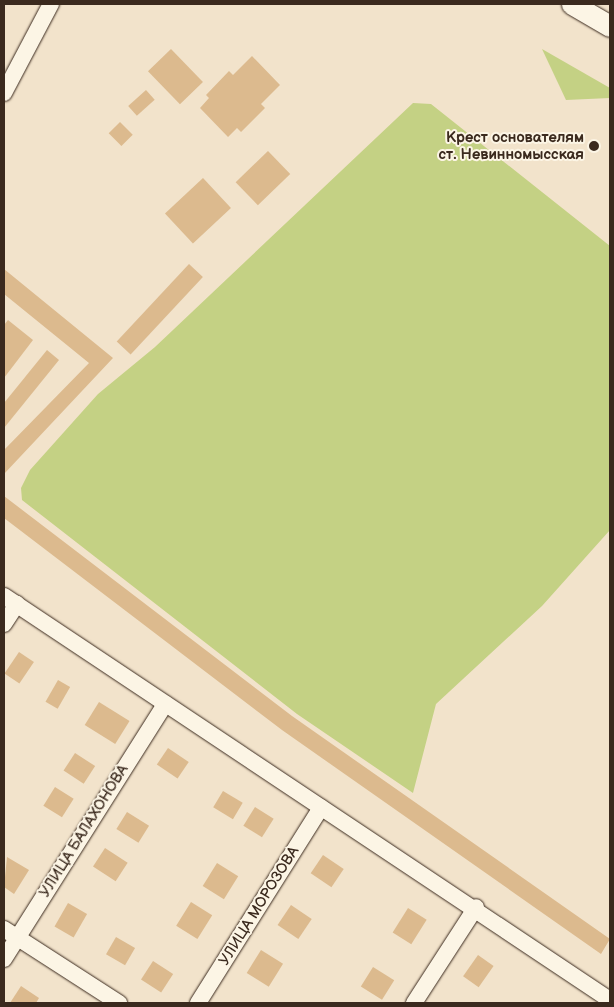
<!DOCTYPE html>
<html>
<head>
<meta charset="utf-8">
<style>
  body { margin:0 }
  #map { position:relative; width:614px; height:1007px; overflow:hidden; background:#f2e3cb; font-family:"Balsamiq Sans",sans-serif }
  div>[style] { position:absolute }
  [style*='--x'] { left:calc(var(--x)*1px); top:calc(var(--y)*1px); width:calc(var(--w)*1px); rotate:calc(var(--a)*1deg) }
  .green>* { inset:0; background:#c4d184 }
  .building>* { inset:0; background:#dcba8e; transform-origin:0 0 }
  .roads { filter:drop-shadow(0 0 1px #3b2a1e) drop-shadow(0 0 1px #3b2a1e) }
  .minor>* { height:16px; margin:-8px; padding:0 8px; transform-origin:8px; border-radius:8px; background:#fcf5e5 }
  .major>* { height:21px; margin:-10.5px; padding:0 10.5px; transform-origin:10.5px; border-radius:10.5px; background:#fcf5e5 }
  .dots>* { width:14px; height:14px; translate:-50% -50%; box-sizing:border-box; border:2px solid #fcf5e5; border-radius:50% }
  span { translate:-50% -50%; white-space:nowrap; text-align:center; line-height:1.15; -webkit-text-stroke:4px #fcf5e5; paint-order:stroke }
  .poi-label { font-size:15px; color:#3b2a1e; font-weight:700 }
  .right { translate:-100% -50%; text-align:right }
  .street-label { font-size:15px; color:#3b2a1e }
  .frame { position:absolute; inset:0; border:5px solid #3b2a1e; pointer-events:none }
</style>
</head>
<body>
<div id="map">
  <div class="green">
    <div style="clip-path:polygon(542px 49px,610px 88px,610px 98px,566px 100px)"></div>
    <div style="clip-path:polygon(413px 103px,431px 104px,610px 246px,610px 530px,542px 606px,436px 704px,413px 793px,297px 714px,22px 500px,21px 488px,30px 470px,98px 394px,155px 347px)"></div>
  </div>
  <div class="building">
    <div style="left:171px;top:49px;width:46px;height:32px;rotate:46deg"></div>
    <div style="clip-path:polygon(252px 56px,280px 85px,261px 104px,265px 108px,241px 132px,237px 128px,228px 137px,200px 108px,209px 98px,206px 95px,229px 71px,233px 75px)"></div>
    <div style="left:146px;top:90px;width:13px;height:24px;rotate:48deg"></div>
    <div style="left:120px;top:122px;width:18px;height:16px;rotate:45deg"></div>
    <div style="left:268px;top:151px;width:32px;height:45px;rotate:46deg"></div>
    <div style="left:203px;top:178px;width:41px;height:52px;rotate:47deg"></div>
    <div style="left:189px;top:264px;width:19px;height:106px;rotate:43deg"></div>
    <div style="clip-path:polygon(4px 269px,113px 358px,4px 474px,4px 450px,89px 363px,4px 294px)"></div>
    <div style="clip-path:polygon(8px 320px,33px 340px,4px 378px,4px 325px)"></div>
    <div style="clip-path:polygon(47px 350px,59px 360px,4px 428px,4px 403px)"></div>
    <div style="clip-path:polygon(4px 496px,292px 716px,610px 939px,601px 954px,282px 730px,4px 518px)"></div>
    <div style="left:19px;top:652px;width:18px;height:26px;rotate:34deg"></div>
    <div style="left:58px;top:680px;width:14px;height:25px;rotate:30deg"></div>
    <div style="left:99px;top:702px;width:36px;height:27px;rotate:32deg"></div>
    <div style="left:168px;top:748px;width:25px;height:20px;rotate:34deg"></div>
    <div style="left:75px;top:753px;width:24px;height:21px;rotate:33deg"></div>
    <div style="left:55px;top:787px;width:22px;height:22px;rotate:32deg"></div>
    <div style="left:223px;top:791px;width:23px;height:19px;rotate:31deg"></div>
    <div style="left:255px;top:807px;width:22px;height:22px;rotate:32deg"></div>
    <div style="left:127px;top:812px;width:26px;height:20px;rotate:32deg"></div>
    <div style="left:105px;top:848px;width:27px;height:22px;rotate:33deg"></div>
    <div style="left:323px;top:855px;width:25px;height:22px;rotate:34deg"></div>
    <div style="clip-path:polygon(7px 857px,29px 870px,14px 894px,4px 887px)"></div>
    <div style="left:217px;top:863px;width:25px;height:27px;rotate:32deg"></div>
    <div style="left:191px;top:902px;width:25px;height:28px;rotate:32deg"></div>
    <div style="left:68px;top:903px;width:22px;height:27px;rotate:30deg"></div>
    <div style="left:291px;top:905px;width:25px;height:24px;rotate:34deg"></div>
    <div style="left:408px;top:908px;width:22px;height:29px;rotate:32deg"></div>
    <div style="left:116px;top:937px;width:22px;height:20px;rotate:30deg"></div>
    <div style="left:261px;top:950px;width:26px;height:27px;rotate:32deg"></div>
    <div style="left:478px;top:955px;width:19px;height:26px;rotate:35deg"></div>
    <div style="left:153px;top:961px;width:24px;height:22px;rotate:33deg"></div>
    <div style="left:373px;top:967px;width:25px;height:23px;rotate:32deg"></div>
    <div style="clip-path:polygon(21px 986px,39px 998px,36px 1003px,10px 1003px)"></div>
  </div>
  <div class="roads">
    <div class="minor">
      <div style="--x:4;--y:93;--w:101;--a:-62.2"></div>
      <div style="--x:4;--y:596;--w:728;--a:33.69"></div>
      <div style="--x:4;--y:624;--w:24;--a:-57"></div>
      <div style="--x:4;--y:929;--w:137;--a:32.8"></div>
      <div style="--x:4;--y:959;--w:302;--a:-57.7"></div>
      <div style="--x:198;--y:1003;--w:231;--a:-57.8"></div>
      <div style="--x:414;--y:1003;--w:114;--a:-57.1"></div>
    </div>
    <div class="major">
      <div style="--x:572;--y:4;--w:44;--a:30.1"></div>
    </div>
  </div>
  <div class="dots">
    <div style="left:594px;top:146px;background:#3b2a1e"></div>
  </div>
  <div class="poi-label">
    <span class="right" style="left:584px;top:146px">Крест основателям<br>ст. Невинномысская</span>
  </div>
  <div class="street-label">
    <span style="left:84px;top:831px;rotate:-58deg">УЛИЦА БАЛАХОНОВА</span>
    <span style="left:259px;top:906px;rotate:-58deg">УЛИЦА МОРОЗОВА</span>
  </div>
  <div class="frame"></div>
</div>
</body>
</html>
